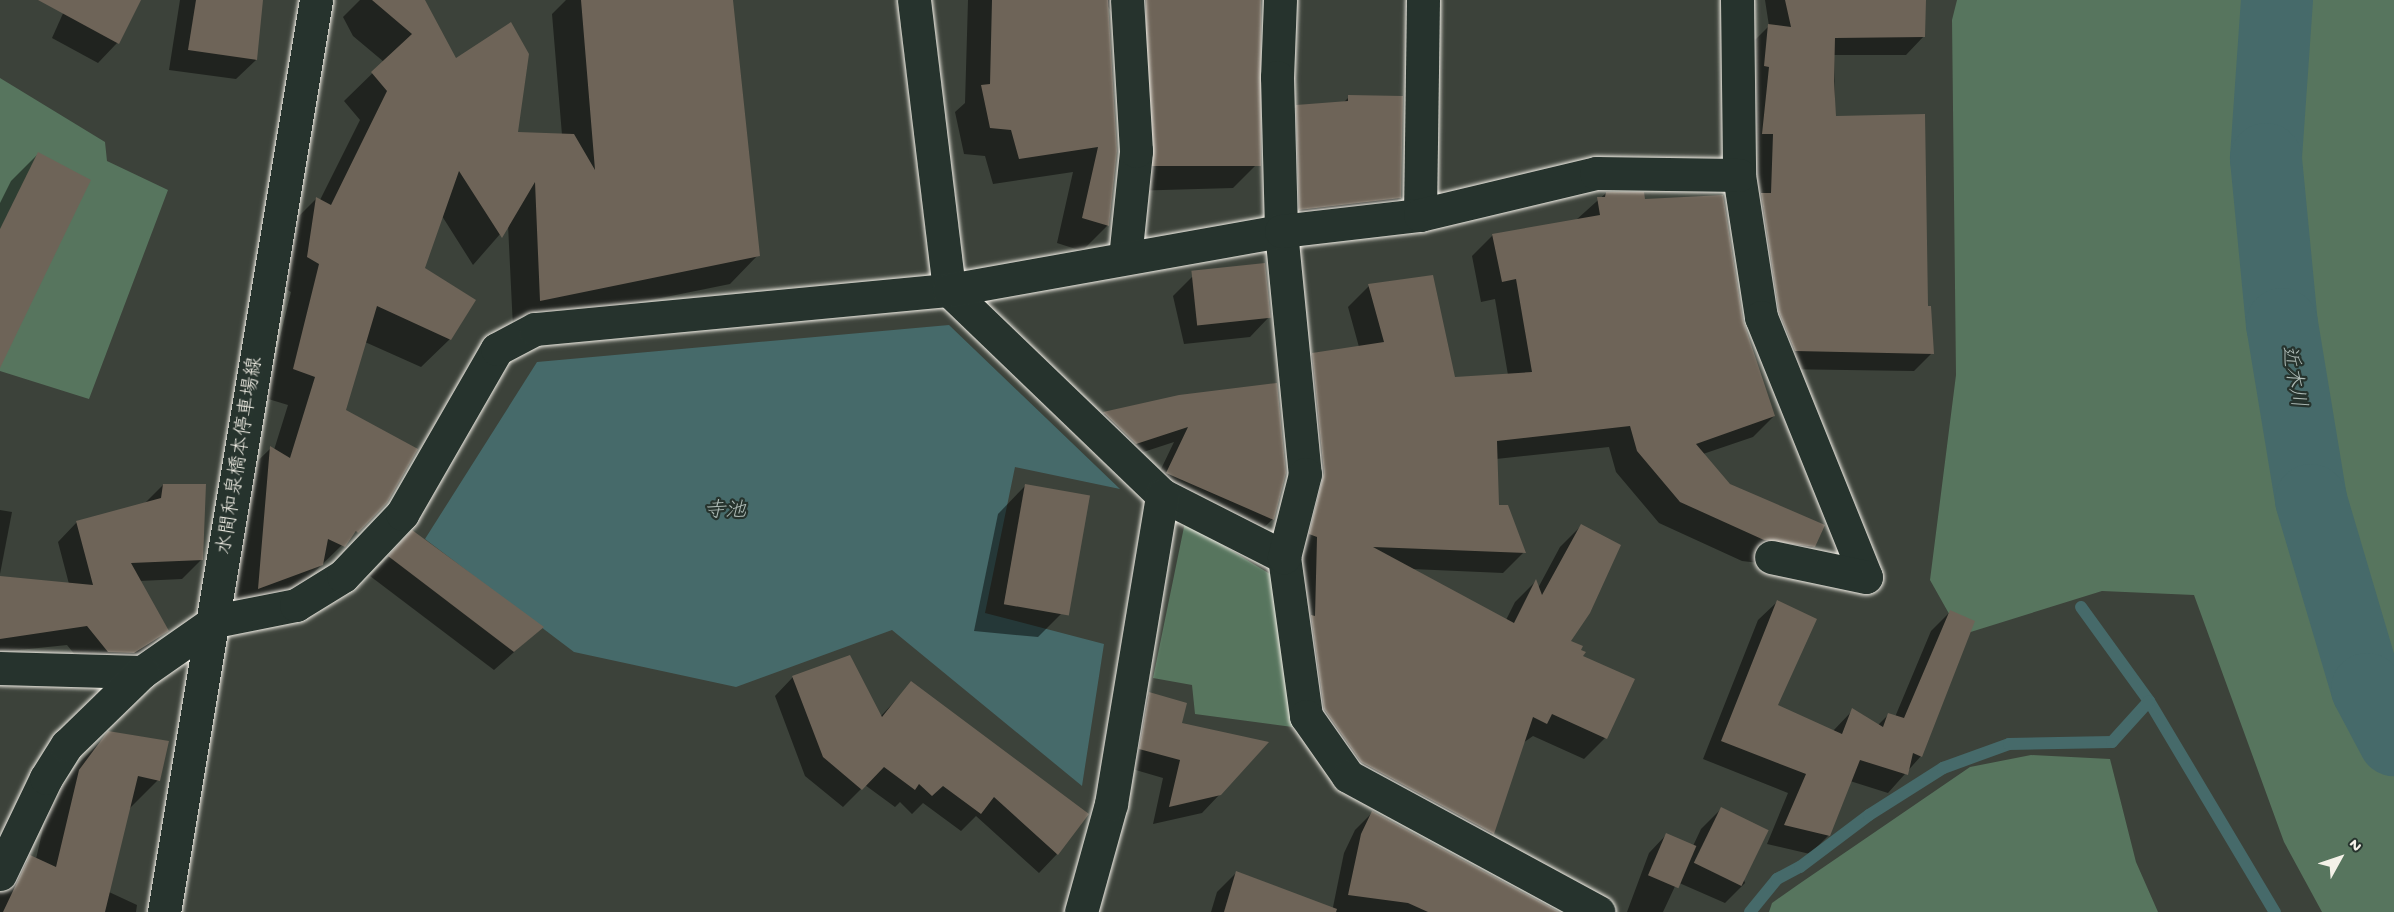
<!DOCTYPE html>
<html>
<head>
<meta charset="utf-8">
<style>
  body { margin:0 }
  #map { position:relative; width:2394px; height:912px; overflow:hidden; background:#3c423a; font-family:"Gochi Hand","Klee One",sans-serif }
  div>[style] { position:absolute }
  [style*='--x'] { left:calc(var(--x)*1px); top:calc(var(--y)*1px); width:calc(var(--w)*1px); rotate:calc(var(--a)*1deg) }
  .green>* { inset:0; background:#57755e }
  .water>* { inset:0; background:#466a6a }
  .shadow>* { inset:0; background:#0007 }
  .stream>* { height:12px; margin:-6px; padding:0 6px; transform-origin:6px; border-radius:6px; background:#466a6a }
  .river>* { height:72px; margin:-36px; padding:0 36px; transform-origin:36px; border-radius:36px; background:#466a6a }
  .building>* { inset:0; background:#6e6458; transform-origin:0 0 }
  .roads { filter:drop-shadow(0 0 2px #f4f1e8) drop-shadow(0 0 2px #f4f1e8) }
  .minor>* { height:33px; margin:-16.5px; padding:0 16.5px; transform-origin:16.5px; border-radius:16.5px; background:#26332d }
  .secondary>* { height:33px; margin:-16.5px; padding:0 16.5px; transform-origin:16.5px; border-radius:16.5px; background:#26332d }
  span { translate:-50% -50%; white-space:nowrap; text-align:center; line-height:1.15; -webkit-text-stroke:4.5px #26332d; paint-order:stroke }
  .street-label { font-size:20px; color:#f4f1e8 }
  .water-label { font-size:21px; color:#aebbb6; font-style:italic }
  .north { position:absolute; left:2310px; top:828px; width:60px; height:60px; -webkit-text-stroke:4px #26332d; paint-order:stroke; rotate:50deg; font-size:16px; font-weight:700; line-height:24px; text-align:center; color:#f4f1e8 }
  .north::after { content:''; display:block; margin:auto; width:21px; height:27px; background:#f4f1e8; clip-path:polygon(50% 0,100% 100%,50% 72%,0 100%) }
</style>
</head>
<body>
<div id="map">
  <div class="green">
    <div style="clip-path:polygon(1957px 0,2394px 0,2394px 912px,2322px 912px,2284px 842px,2194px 595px,2102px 591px,1961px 635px,1930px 580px,1956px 375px,1952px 20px)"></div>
    <div style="clip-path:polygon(0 78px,105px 142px,107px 161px,168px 190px,89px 399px,0 371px)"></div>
    <div style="clip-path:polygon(1185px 522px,1270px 574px,1300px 728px,1195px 714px,1192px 685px,1153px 678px)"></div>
    <div style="clip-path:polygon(2031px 755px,2110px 759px,2136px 862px,2158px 912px,1769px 912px,1772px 903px,1799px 884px,1970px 767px)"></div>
  </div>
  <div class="water">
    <div style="clip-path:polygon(949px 325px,1120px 489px,1015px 467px,985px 613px,1104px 644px,1082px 786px,892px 630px,736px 687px,574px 652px,425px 539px,537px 362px)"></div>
  </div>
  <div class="shadow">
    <div style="clip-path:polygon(69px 0,139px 0,117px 43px,98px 63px,52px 38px)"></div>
    <div style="clip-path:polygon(180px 0,262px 0,256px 60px,236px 79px,169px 70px)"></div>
    <div style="clip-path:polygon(360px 0,423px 0,456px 61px,517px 133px,562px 135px,552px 14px,566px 0,732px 0,758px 255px,730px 284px,513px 328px,508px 225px,473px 265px,442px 216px,423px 269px,450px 339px,421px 367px,365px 342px,344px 411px,386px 502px,293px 593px,231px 616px,243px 475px,271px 448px,274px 450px,288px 405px,265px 398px,291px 292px,279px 285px,288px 227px,316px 199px,320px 200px,360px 120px,344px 101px,384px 62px,353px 36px,343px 17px)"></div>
    <div style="clip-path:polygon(968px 0,1260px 0,1259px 162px,1233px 188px,1128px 191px,1120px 25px,1107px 5px,1108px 225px,1082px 251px,1057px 243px,1073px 172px,993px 184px,985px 156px,964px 154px,955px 112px,965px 103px)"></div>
    <div style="clip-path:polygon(1765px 0,1925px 0,1924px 36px,1906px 55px,1834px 55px,1835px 117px,1926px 308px,1932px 353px,1914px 371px,1777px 369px,1754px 203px,1756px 152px,1745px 152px,1751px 44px,1769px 26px)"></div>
    <div style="clip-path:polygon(1349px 97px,1400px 198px,1372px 226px,1272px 237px,1269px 134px,1297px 106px,1343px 103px)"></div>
    <div style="clip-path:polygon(39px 153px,0 355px,0 203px,11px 181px)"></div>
    <div style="clip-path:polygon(1606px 193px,1644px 200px,1741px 320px,1774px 416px,1753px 437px,1703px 454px,1729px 485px,1814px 546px,1792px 567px,1742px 561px,1659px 523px,1616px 472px,1609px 447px,1496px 459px,1497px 506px,1524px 552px,1503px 573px,1412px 569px,1506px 620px,1515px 602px,1535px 582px,1538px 588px,1560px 547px,1581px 526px,1569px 641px,1581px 656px,1605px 738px,1584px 759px,1533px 736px,1523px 743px,1493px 833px,1472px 854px,1304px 730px,1292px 375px,1313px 354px,1359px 347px,1348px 307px,1369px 286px,1454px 379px,1508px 375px,1495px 299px,1481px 302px,1472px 256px,1493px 235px,1576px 220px)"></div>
    <div style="clip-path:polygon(1193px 276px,1269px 317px,1250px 337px,1184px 344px,1173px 296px)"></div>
    <div style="clip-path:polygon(1179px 397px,1273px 519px,1256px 535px,1151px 490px,1174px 442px,1119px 460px,1088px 430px,1104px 414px)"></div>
    <div style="clip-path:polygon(163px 485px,201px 560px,182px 579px,139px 581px,167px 630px,147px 650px,113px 672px,88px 671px,67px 645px,0 652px,0 578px,69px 584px,58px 542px,77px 522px,144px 504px)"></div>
    <div style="clip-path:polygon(1025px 486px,1066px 609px,1038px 637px,974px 631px,998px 514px)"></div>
    <div style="clip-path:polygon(0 510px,12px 512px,0 574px)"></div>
    <div style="clip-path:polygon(393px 552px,542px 627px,494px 670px,370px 576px)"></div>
    <div style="clip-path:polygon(1777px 602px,1776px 706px,1833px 731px,1853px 710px,1878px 725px,1888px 715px,1895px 717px,1931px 631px,1950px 612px,1921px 756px,1888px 793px,1850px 781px,1829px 835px,1810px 854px,1767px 844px,1788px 793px,1703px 759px,1758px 620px)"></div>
    <div style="clip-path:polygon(793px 677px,880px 717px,912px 683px,1057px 854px,1039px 873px,976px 816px,961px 831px,923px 803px,912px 814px,900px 802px,895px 807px,865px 785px,843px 807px,805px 776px,775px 696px)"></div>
    <div style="clip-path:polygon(1149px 694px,1180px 724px,1220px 794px,1202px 813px,1153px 824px,1163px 778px,1122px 766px,1131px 712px)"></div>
    <div style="clip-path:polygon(109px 733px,158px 780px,128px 810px,109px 892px,137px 905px,136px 912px,0 912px,0 887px,31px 857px,36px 859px,49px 802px,78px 764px)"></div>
    <div style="clip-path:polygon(1721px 809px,1745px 883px,1725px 903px,1677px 882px,1663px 912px,1627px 912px,1649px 853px,1666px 835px,1693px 846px,1701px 829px)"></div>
    <div style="clip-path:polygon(1373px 812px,1556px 912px,1332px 912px,1344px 853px,1355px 830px)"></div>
    <div style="clip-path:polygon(1236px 873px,1296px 912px,1211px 912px,1217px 892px)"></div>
  </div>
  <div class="stream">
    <div style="--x:2081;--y:607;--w:116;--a:54.1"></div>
    <div style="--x:2149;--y:701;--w:246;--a:59.2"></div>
    <div style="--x:1750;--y:912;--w:43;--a:-50.7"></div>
    <div style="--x:1777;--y:879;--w:26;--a:-28"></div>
    <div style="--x:1800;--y:867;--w:86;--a:-37"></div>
    <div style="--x:1869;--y:815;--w:88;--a:-32.4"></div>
    <div style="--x:1943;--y:768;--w:70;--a:-20"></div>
    <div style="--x:2009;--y:744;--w:103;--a:-1.1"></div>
    <div style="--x:2112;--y:742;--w:55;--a:-47.9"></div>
  </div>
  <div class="river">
    <div style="--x:2277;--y:0;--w:159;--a:94"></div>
    <div style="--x:2266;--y:159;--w:166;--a:84.5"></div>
    <div style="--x:2282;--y:324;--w:178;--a:80.6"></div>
    <div style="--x:2311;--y:500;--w:197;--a:73.5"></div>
    <div style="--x:2367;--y:689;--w:58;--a:62.1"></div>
  </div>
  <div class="building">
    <div style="clip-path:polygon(38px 0,141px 0,119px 44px)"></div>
    <div style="clip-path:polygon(196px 0,263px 0,257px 60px,188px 50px)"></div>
    <div style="clip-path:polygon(372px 0,425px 0,456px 58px,511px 22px,529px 54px,518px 132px,574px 134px,595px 170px,581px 0,733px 0,760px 256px,540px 301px,535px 182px,502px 238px,459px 171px,425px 268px,476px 300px,451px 340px,377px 306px,346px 410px,418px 449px,387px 503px,358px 533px,356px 531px,345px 547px,328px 539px,323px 565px,258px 589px,270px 446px,290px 458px,315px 377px,293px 369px,319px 264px,307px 257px,316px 197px,331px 205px,387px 91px,371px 72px,412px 34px)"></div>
    <div style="clip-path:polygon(992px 0,1108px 0,1117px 151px,1109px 226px,1082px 218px,1098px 147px,1019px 159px,1011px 130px,990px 128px,981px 85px,990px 84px)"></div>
    <div style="left:1146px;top:0;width:115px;height:166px"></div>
    <div style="clip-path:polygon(1785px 0,1926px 0,1925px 37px,1835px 38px,1834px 81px,1836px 116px,1925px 114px,1928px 306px,1931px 306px,1934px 354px,1795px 351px,1779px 312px,1761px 193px,1771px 193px,1773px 134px,1762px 134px,1769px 67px,1764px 66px,1768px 24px,1791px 27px)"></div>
    <div style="clip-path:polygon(1348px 95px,1403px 96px,1401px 198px,1299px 210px,1296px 105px,1348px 101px)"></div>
    <div style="clip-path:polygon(38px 152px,91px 180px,0 368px,0 229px)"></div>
    <div style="clip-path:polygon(1606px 192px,1644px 192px,1645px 199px,1723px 195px,1743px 320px,1775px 416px,1696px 444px,1730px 484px,1825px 525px,1815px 547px,1764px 540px,1680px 502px,1637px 451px,1630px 426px,1497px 441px,1499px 505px,1508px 505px,1526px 553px,1373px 547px,1514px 623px,1536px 579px,1542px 595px,1581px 524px,1621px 545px,1590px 613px,1571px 641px,1583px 646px,1581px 650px,1586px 652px,1583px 656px,1635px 679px,1607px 739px,1552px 714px,1547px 724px,1533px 717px,1494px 834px,1361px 762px,1324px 709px,1311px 615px,1315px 616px,1317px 537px,1309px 534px,1324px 473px,1312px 353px,1384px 342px,1368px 284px,1433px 275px,1455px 377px,1532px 372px,1516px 279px,1502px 282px,1492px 234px,1600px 215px,1597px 197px,1605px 197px)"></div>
    <div style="left:1265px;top:263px;width:55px;height:74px;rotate:84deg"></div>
    <div style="clip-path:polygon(1277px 383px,1286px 473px,1274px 520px,1166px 473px,1188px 427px,1136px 444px,1103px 412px,1179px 395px)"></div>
    <div style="clip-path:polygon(163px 484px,206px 484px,203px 560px,131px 563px,169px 631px,134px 653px,108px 652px,87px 626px,0 639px,0 576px,93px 585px,76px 521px,161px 498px)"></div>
    <div style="left:1025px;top:484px;width:66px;height:122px;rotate:10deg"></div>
    <div style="clip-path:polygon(412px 530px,544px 627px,514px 652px,388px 556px)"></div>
    <div style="clip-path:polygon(1777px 600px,1817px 619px,1778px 705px,1842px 734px,1852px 708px,1883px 727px,1888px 713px,1904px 718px,1950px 610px,1975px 621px,1922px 757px,1913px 753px,1908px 775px,1860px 760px,1830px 836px,1784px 825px,1806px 774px,1721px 741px)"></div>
    <div style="clip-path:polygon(850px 655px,882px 717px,911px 681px,1089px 814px,1058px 855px,994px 797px,981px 814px,943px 786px,932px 796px,919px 784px,915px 790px,884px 767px,862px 790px,823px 757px,792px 676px)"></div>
    <div style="clip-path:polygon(1149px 692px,1187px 703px,1182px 723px,1269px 742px,1221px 795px,1169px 807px,1180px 760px,1139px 749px)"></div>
    <div style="clip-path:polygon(108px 731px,169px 741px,160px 781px,138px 776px,105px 912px,3px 912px,30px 855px,56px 867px,79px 770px)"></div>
    <div style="left:1721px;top:807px;width:53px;height:62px;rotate:26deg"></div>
    <div style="clip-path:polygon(1372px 811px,1559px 912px,1428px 912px,1408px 903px,1348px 895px,1361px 834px)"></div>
    <div style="left:1666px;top:833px;width:33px;height:46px;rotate:23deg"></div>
    <div style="clip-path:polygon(1236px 871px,1337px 909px,1336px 912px,1224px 912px)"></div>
  </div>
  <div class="roads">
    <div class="minor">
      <div style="--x:914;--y:0;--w:292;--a:83.1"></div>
      <div style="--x:949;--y:290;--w:296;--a:43.9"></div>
      <div style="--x:1162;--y:495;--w:137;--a:26.9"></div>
      <div style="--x:1284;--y:557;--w:161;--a:82.1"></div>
      <div style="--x:1306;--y:716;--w:73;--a:55"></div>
      <div style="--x:1348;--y:776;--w:285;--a:28.5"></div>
      <div style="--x:1280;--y:0;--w:77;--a:92.2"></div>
      <div style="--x:1277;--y:77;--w:154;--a:88.5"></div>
      <div style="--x:1281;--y:231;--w:244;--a:84.4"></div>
      <div style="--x:1305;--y:474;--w:86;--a:104.2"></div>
      <div style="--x:1737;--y:0;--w:175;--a:89.3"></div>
      <div style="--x:1739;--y:175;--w:144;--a:81.2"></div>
      <div style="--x:1761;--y:317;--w:280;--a:68"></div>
      <div style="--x:1866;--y:577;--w:97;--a:-168.1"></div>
      <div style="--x:1420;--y:215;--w:215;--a:-89.2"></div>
      <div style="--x:1125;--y:258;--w:108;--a:-84.1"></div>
      <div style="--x:1136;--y:151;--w:151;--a:-93.4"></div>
      <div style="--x:0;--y:668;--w:142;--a:1.6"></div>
      <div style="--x:142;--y:672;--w:89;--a:-34.9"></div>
      <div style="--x:215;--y:621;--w:83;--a:-11.2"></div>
      <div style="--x:296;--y:605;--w:55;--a:-31.7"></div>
      <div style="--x:343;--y:576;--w:86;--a:-46.4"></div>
      <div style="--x:402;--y:514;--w:190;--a:-60.1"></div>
      <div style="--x:497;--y:349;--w:43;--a:-27.8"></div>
      <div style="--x:535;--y:329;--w:416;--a:-5.4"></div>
      <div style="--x:949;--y:290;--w:337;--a:-10.1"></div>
      <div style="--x:1281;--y:231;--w:140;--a:-6.6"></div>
      <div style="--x:1420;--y:215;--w:181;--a:-13.4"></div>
      <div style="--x:1596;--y:173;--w:143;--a:0.8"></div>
      <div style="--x:0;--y:874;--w:106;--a:-64.4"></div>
      <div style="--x:46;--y:778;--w:39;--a:-58"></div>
      <div style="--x:67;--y:745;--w:105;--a:-44.2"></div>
      <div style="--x:1081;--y:912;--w:112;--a:-74.5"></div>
      <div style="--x:1111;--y:804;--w:313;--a:-80.6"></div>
    </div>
    <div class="secondary">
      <div style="--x:164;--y:912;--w:925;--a:-80.54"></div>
    </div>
  </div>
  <div class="street-label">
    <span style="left:241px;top:456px;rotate:-81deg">水間和泉橋本停車場線</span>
  </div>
  <div class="water-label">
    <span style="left:2291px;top:377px;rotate:80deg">近木川</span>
    <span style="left:725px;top:513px">寺池</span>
  </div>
  <div class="north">N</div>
</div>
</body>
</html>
